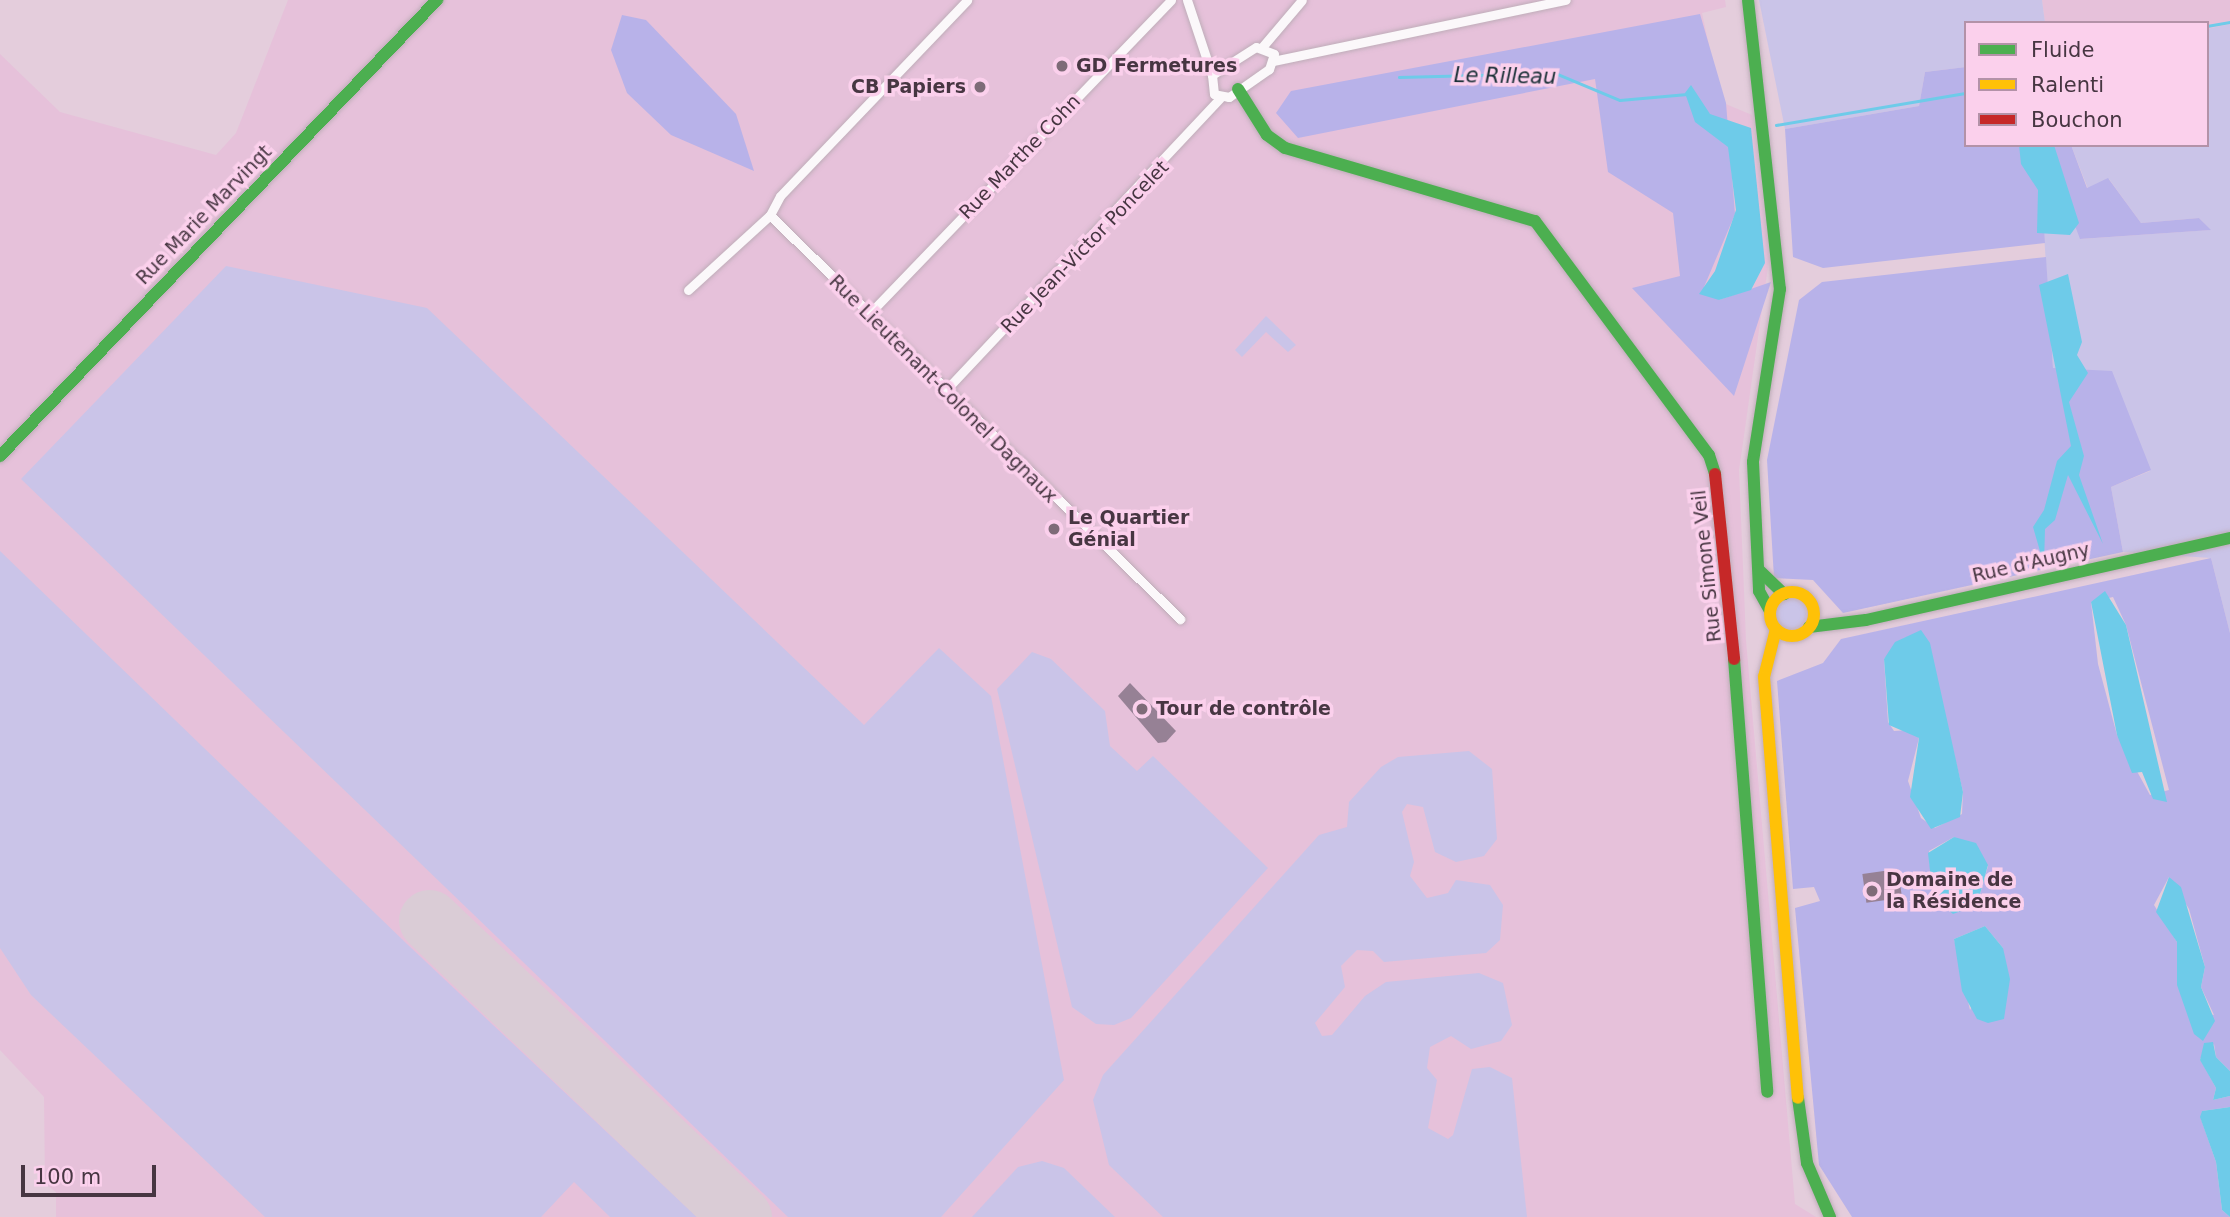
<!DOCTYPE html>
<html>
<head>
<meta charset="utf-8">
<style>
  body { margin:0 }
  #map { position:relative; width:2230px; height:1217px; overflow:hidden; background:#e4cddc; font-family:"DejaVu Sans",sans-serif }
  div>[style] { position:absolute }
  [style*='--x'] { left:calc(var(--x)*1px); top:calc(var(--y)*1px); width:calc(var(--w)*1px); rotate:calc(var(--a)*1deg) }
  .built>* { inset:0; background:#e6c1da }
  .green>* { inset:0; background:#cac4e8 }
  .round { border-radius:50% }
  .forest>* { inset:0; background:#b8b2e9 }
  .water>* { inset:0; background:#6ecbe9 }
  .stream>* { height:2.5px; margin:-1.25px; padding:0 1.25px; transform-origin:1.25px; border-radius:1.25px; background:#6ecbe9 }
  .runway>* { height:61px; margin:-30.5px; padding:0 30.5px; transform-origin:30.5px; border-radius:30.5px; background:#daccd6 }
  .building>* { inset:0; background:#968195; transform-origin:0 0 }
  .roads { filter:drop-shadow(0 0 2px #bfadb9) drop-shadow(0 0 2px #bfadb9) }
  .street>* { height:9px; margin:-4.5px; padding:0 4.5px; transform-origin:4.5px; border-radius:4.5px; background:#fbf8fa }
  .fast>* { height:12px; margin:-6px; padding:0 6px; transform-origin:6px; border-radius:6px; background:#4caf50 }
  .slow>* { height:12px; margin:-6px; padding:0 6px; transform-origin:6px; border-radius:6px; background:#ffc107 }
  .slow>.ring { margin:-6px; padding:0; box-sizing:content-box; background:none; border:12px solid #ffc107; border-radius:50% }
  .jam>* { height:12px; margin:-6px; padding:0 6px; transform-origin:6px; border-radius:6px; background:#c62828 }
  .dots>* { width:19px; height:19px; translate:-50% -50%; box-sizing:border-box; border:4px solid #fbd0ec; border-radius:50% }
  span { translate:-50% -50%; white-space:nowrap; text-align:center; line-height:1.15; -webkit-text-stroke:7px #fbd0ec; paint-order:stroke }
  .poi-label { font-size:19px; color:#473642; font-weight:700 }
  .left { translate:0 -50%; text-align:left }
  .right { translate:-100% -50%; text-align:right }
  .street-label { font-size:19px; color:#473642 }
  .water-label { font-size:21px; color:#192f36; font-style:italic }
  .legend { position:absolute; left:1964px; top:21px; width:245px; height:126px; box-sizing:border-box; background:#fbd0ec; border:2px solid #b392a8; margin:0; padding:9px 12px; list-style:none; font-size:21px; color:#473642 }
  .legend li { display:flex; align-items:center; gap:14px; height:35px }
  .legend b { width:35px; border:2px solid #b392a8 }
  .scale { position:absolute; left:21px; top:1165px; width:135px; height:32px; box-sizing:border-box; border:4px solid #473642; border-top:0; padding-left:9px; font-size:21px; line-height:24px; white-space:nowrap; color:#473642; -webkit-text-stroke:5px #fbd0ec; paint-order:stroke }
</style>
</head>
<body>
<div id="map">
  <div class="built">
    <div style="clip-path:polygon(288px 0,1725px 0,1726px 7px,1702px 13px,1721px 102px,1752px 115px,1769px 260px,1739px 470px,1746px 640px,1795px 1204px,1816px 1217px,56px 1217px,56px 1192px,45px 1184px,44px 1097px,0 1050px,0 54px,60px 112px,216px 155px,236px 133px)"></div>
    <div style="clip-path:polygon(2042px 0,2230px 0,2230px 24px,2207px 29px,2207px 23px,2045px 23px)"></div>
  </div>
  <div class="green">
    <div style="clip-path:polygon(1759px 0,2042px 0,2045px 23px,1966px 23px,1966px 67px,1925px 72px,1919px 106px,1785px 129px)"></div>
    <div style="clip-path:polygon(2230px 24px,2230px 633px,2211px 558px,2123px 552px,2111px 487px,2150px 471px,2053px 368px,2038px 145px,2045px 145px,2081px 239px,2210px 230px,2199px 218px,2141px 223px,2109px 179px,2088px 189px,2071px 145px,2207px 145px,2207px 29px)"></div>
    <div style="clip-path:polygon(226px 266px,427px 308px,864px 725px,939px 648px,991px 696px,1064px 1080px,941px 1217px,788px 1217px,21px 479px)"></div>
    <div style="clip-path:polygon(1266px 316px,1296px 345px,1288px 352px,1266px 332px,1242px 357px,1235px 350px)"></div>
    <div style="clip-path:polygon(0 551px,407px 944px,697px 1217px,610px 1217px,574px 1182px,541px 1217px,265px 1217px,31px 995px,0 948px)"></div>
    <div class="round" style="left:1776px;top:599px;width:30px;height:30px"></div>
    <div style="clip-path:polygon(1032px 652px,1051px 659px,1105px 711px,1110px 746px,1137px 771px,1153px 756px,1268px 868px,1131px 1018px,1114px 1025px,1096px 1024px,1072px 1007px,997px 689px)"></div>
    <div style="clip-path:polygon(1469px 751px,1492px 769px,1497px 839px,1484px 856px,1456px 862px,1435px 852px,1423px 807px,1407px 804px,1402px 812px,1414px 862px,1410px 876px,1427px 898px,1448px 893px,1456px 880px,1490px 885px,1503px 905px,1500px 940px,1486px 953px,1384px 962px,1373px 951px,1357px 950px,1341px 966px,1345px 987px,1315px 1023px,1322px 1036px,1332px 1035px,1365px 996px,1386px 982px,1479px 973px,1503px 983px,1512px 1025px,1501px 1041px,1471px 1049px,1451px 1036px,1430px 1047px,1427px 1068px,1437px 1080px,1428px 1128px,1448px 1139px,1453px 1135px,1472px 1069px,1490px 1067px,1512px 1078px,1527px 1217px,1163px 1217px,1109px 1165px,1093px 1100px,1103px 1075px,1319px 835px,1347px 827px,1349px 802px,1381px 767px,1398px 757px)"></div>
    <div style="clip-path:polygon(1042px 1161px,1064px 1168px,1115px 1217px,972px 1217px,1018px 1167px)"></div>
  </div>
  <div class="forest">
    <div style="clip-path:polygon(1700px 14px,1726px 103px,1735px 214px,1704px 287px,1719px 300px,1771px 282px,1734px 396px,1632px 288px,1680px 276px,1673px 213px,1608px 172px,1595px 79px,1298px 138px,1276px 113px,1291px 91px)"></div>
    <div style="clip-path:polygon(622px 15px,646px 20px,736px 114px,754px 171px,671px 135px,627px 93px,611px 50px)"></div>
    <div style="clip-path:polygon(1966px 67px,1966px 145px,2038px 145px,2045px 243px,1823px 268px,1793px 257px,1785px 129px,1919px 106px,1925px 72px)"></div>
    <div style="clip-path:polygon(2045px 145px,2071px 145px,2087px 188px,2108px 178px,2141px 223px,2199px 218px,2211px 230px,2080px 239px)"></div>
    <div style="clip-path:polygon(2046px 257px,2053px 368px,2112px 371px,2151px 470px,2111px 487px,2123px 552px,1843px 613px,1813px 580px,1774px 578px,1767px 460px,1799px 300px,1822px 282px)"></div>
    <div style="clip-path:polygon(evenodd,2211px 558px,2230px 633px,2230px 1071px,2216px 1057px,2214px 1044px,2200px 1059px,2216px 1088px,2213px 1100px,2230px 1096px,2230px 1107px,2202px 1111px,2201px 1119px,2216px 1162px,2222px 1210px,2230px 1217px,1852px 1217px,1819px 1165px,1795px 908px,1820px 901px,1814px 887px,1793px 889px,1777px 681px,1823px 663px,1841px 639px,2211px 558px,2113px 597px,2126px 625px,2169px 790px,2150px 795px,2117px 735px,2098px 664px,2091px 602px,2113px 597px,2211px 558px,1916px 636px,1930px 653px,1963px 792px,1962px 814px,1935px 828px,1921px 818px,1908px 781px,1919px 738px,1909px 730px,1894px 731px,1888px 722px,1884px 659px,1904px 638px,1916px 636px,2211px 558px,1954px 837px,1988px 866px,1977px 905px,1931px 881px,1929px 851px,1954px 837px,2211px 558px,2169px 877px,2189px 909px,2205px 967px,2201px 987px,2214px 1015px,2190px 1011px,2182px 998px,2177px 942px,2154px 905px,2169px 877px,2211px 558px,1985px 926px,2003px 948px,1970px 1010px,1954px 939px,1985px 926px)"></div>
  </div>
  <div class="water">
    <div style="clip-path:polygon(1691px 85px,1710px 114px,1751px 128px,1765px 263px,1751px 290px,1719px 300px,1699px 294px,1715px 271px,1736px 210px,1728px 147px,1695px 122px,1685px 93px)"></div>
    <div style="clip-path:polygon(2019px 145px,2054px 145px,2079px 223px,2070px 235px,2037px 233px,2038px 190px,2021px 164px)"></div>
    <div style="clip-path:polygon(2068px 274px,2082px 342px,2077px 355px,2088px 373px,2069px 402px,2084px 456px,2079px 475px,2103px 544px,2068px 475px,2055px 520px,2045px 529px,2044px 565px,2033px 527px,2044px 510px,2057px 461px,2071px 446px,2039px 285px)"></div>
    <div style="clip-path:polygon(2105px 591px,2126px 625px,2167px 802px,2153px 799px,2142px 772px,2132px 773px,2117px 735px,2091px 602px)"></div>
    <div style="clip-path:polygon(1921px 630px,1930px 643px,1963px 792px,1960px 817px,1931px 829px,1910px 797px,1919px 738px,1889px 725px,1884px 659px,1895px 642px)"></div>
    <div style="clip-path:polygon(1954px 837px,1976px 843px,1988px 865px,1977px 905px,1953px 914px,1933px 897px,1928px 853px)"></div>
    <div style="clip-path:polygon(2169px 877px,2181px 887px,2205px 967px,2201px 987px,2215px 1021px,2203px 1041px,2194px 1034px,2177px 985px,2177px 942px,2156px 912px)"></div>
    <div style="clip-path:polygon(1985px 926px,2003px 948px,2010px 979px,2004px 1019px,1988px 1023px,1977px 1019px,1962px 991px,1954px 939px)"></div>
    <div style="clip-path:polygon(2213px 1042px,2216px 1057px,2230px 1071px,2230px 1096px,2213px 1100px,2216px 1088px,2200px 1060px,2204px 1043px)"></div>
    <div style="clip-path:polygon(2230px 1107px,2230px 1217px,2222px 1210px,2216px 1162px,2200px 1117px,2202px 1111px)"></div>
  </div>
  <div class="stream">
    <div style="--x:2207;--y:26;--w:23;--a:-10"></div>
    <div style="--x:1399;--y:77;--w:156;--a:-1.5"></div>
    <div style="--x:1555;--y:73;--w:70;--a:22.6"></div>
    <div style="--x:1620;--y:100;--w:67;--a:-5.1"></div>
    <div style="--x:1776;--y:125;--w:193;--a:-9.6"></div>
  </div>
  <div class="runway">
    <div style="--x:429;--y:920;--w:431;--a:43.6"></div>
  </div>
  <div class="building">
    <div style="clip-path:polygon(1130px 683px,1176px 731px,1166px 742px,1158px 743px,1118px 696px)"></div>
    <div style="left:1898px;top:869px;width:29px;height:36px;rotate:82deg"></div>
  </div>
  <div class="roads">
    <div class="street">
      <div style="--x:1187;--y:0;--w:79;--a:71.6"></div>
      <div style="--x:1263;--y:46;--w:60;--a:-49.7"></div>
      <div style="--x:1256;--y:47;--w:19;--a:21"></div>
      <div style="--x:1274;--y:54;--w:16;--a:108"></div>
      <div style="--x:1269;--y:69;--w:49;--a:145"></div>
      <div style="--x:1229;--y:97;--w:15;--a:-169"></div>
      <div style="--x:1214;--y:94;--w:19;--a:-96"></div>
      <div style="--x:1212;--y:75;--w:52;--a:-32.5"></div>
      <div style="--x:1273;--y:61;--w:299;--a:-11.8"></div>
      <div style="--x:770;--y:215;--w:576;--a:44.58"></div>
      <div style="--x:688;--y:290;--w:111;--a:-42.4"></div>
      <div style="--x:770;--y:215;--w:21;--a:-62"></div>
      <div style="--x:780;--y:196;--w:271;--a:-46.3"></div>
      <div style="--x:868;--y:315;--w:437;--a:-46.1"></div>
      <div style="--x:944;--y:392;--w:403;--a:-46.8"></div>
    </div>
    <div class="fast">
      <div style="--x:1748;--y:0;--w:291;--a:83.7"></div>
      <div style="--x:1780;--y:289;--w:175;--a:98.9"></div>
      <div style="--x:1753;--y:462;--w:129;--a:87.3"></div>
      <div style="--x:1759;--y:591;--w:23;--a:61"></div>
      <div style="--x:1238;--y:89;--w:54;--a:57.8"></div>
      <div style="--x:1267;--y:135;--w:22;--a:36"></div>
      <div style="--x:1285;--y:148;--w:260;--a:16.3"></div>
      <div style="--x:1535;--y:221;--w:292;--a:53.4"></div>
      <div style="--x:1709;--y:455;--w:20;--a:72"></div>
      <div style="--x:0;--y:456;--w:632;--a:-46.22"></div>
      <div style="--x:1759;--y:570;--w:35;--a:44"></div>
      <div style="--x:1809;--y:627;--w:57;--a:-7"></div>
      <div style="--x:1866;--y:620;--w:373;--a:-12.7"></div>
      <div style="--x:1734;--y:659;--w:434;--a:85.6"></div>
      <div style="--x:1798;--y:1098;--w:66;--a:82.1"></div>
      <div style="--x:1807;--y:1163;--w:59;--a:66.9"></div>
    </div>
    <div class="slow">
      <div class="ring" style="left:1770px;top:592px;width:32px;height:32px"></div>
      <div style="--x:1776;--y:629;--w:49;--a:104"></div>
      <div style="--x:1764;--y:677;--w:422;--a:85.4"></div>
    </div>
    <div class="jam">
      <div style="--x:1715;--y:474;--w:186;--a:84.1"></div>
    </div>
  </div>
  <div class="dots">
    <div style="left:1062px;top:66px;background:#7e6b78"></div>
    <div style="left:980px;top:87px;background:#7e6b78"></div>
    <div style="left:1054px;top:529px;background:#7e6b78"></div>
    <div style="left:1142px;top:709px;background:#7e6b78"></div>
    <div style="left:1872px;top:891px;background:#7e6b78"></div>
  </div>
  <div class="poi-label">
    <span class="left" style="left:1076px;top:66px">GD Fermetures</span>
    <span class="right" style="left:966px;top:87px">CB Papiers</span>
    <span class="left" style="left:1068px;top:529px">Le Quartier<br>Génial</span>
    <span class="left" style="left:1156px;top:709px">Tour de contrôle</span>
    <span class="left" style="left:1886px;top:891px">Domaine de<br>la Résidence</span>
  </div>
  <div class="street-label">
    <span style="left:1020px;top:157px;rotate:-46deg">Rue Marthe Cohn</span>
    <span style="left:204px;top:215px;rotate:-46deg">Rue Marie Marvingt</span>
    <span style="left:1085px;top:247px;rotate:-46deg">Rue Jean-Victor Poncelet</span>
    <span style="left:943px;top:389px;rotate:45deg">Rue Lieutenant-Colonel Dagnaux</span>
    <span style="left:2031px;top:563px;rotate:-13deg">Rue d'Augny</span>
    <span style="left:1707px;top:566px;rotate:-96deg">Rue Simone Veil</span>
  </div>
  <div class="water-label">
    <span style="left:1505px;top:76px;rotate:1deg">Le Rilleau</span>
  </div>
  <ul class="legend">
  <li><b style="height:9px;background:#4caf50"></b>Fluide</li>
  <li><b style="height:9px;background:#ffc107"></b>Ralenti</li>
  <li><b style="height:9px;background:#c62828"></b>Bouchon</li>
  </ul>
  <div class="scale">100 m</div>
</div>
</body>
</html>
